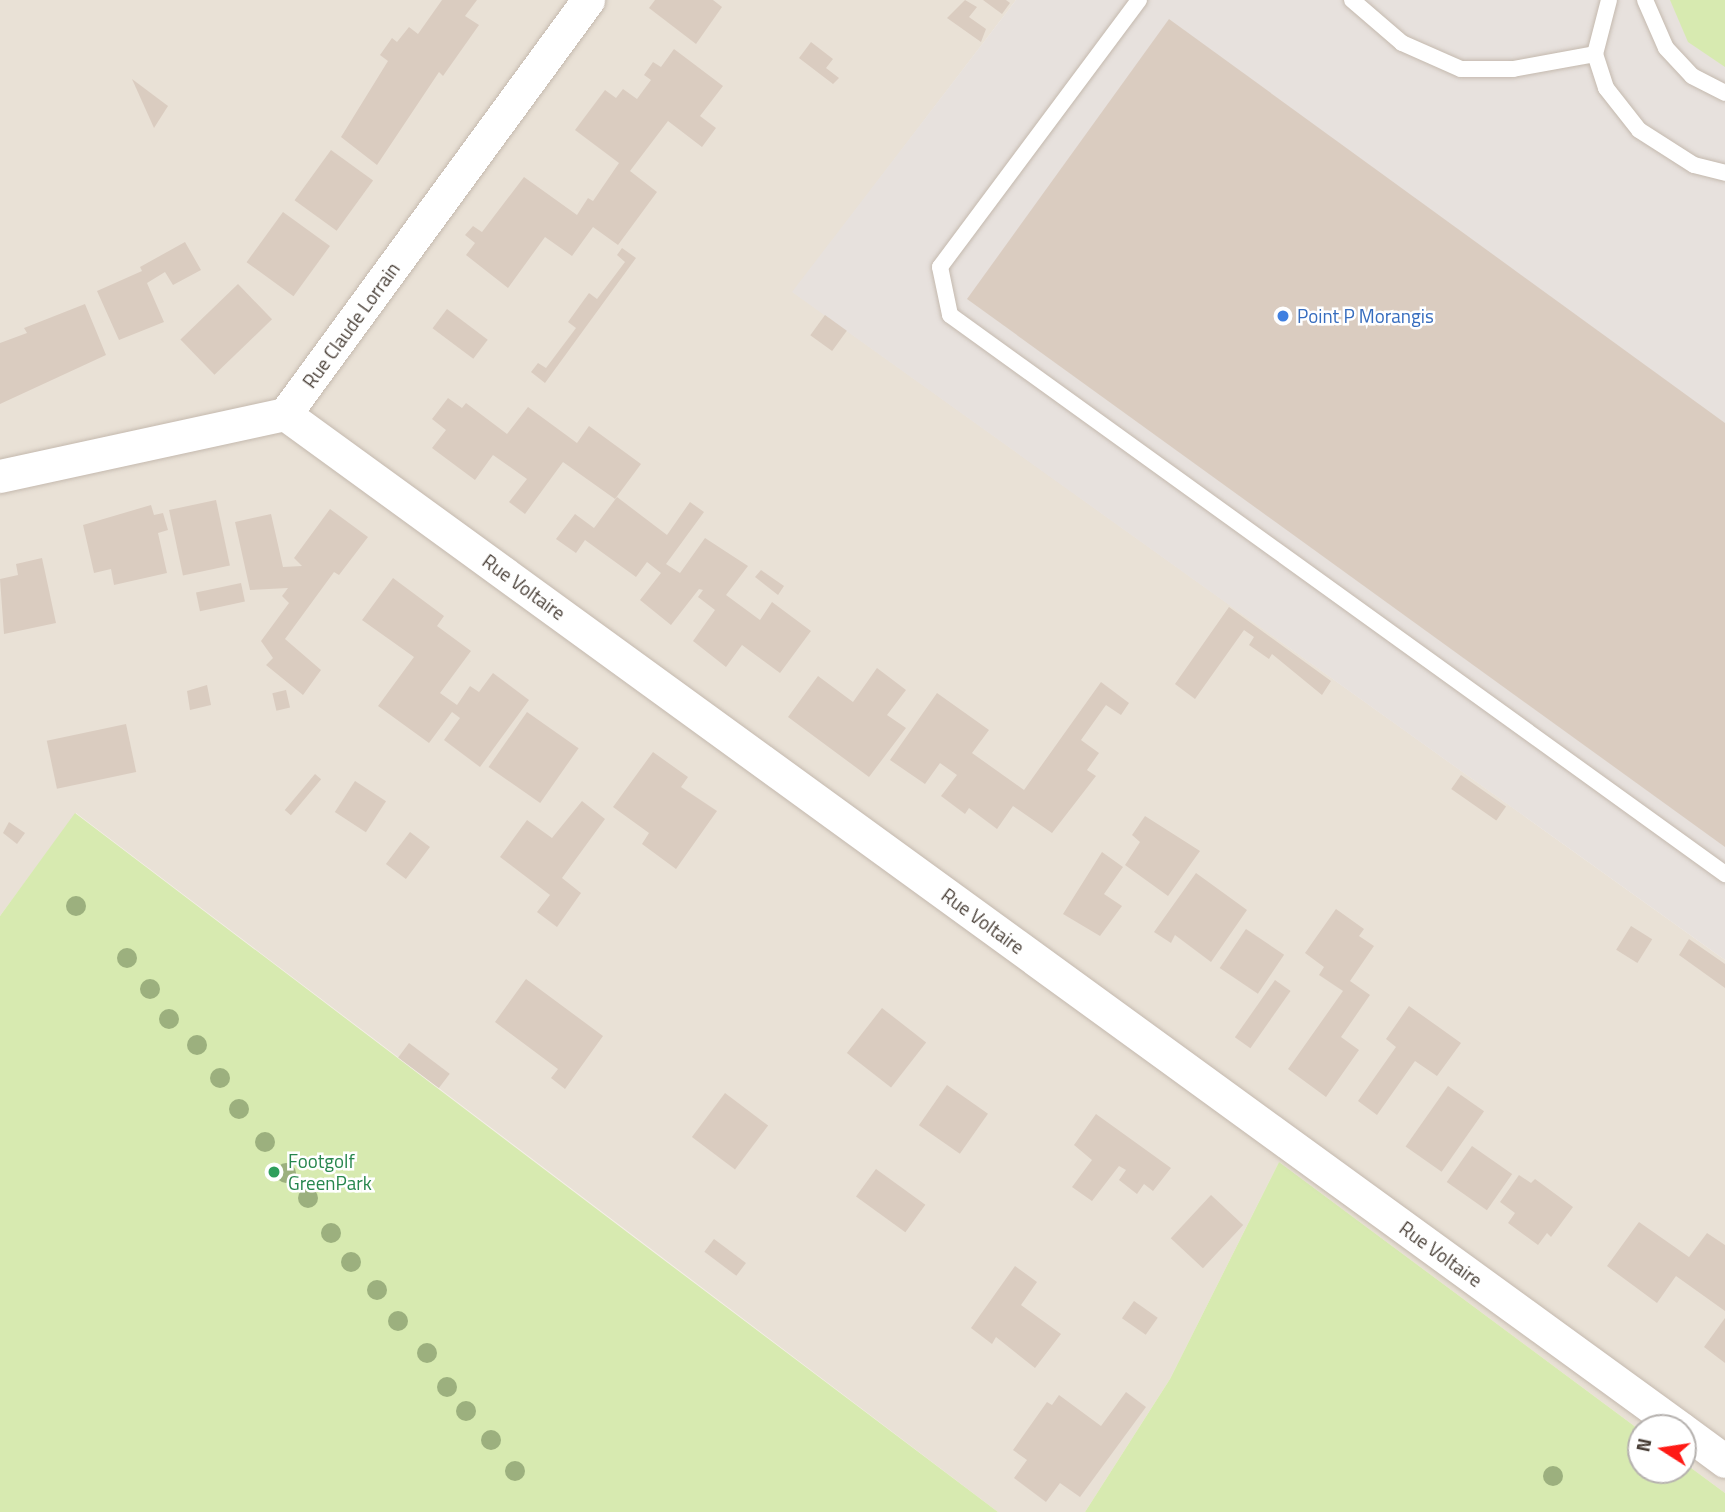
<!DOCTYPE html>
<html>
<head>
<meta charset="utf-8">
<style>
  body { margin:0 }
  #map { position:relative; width:1725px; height:1512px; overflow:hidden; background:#f5efe8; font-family:"Titillium Web",sans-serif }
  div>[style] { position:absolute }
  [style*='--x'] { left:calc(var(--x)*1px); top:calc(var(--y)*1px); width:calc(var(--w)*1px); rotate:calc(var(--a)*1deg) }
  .residential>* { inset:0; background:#e9e1d6 }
  .industrial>* { inset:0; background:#e7e1dd }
  .green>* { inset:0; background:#d7eab0 }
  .building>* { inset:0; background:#daccc0; transform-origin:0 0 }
  .roads { filter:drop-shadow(0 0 2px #c4b9ae) drop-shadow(0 0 2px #c4b9ae) }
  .service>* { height:16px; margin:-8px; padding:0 8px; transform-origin:8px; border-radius:8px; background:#fff }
  .minor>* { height:33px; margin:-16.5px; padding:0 16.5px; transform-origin:16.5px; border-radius:16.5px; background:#fff }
  .trees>* { width:20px; height:20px; margin:-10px; border-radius:50%; background:#9cb07e }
  .dots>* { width:19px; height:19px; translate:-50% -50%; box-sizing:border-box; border:4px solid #fff; border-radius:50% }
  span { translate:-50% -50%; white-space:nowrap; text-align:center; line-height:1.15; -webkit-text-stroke:5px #fff; paint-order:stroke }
  .shop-label { font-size:19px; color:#366cbe }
  .left { translate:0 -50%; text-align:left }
  .street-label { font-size:19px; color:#493f37 }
  .leisure-label { font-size:19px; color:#27864d }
  .north { position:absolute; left:1627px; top:1414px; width:70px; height:70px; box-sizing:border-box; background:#fff; border:2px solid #b6b2af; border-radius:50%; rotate:282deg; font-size:19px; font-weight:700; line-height:28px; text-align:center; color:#493f37 }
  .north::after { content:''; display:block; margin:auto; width:24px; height:32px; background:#ff1a15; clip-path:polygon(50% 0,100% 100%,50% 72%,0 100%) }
</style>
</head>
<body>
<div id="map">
  <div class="residential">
    <div style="clip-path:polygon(0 0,1016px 0,793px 292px,1725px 960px,1725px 1493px,1683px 1462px,1683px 1428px,1641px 1431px,1279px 1162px,1170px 1379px,1085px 1512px,998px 1512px,76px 813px,0 916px)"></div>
  </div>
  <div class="industrial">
    <div style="clip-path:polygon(1016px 0,1725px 0,1725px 960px,792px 292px)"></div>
  </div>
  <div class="green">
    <div style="clip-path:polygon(1670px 0,1725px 0,1725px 67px,1688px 42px)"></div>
    <div style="clip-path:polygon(75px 813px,656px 1254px,998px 1512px,0 1512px,0 916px)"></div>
    <div style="clip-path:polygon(1279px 1162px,1641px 1431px,1641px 1470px,1683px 1470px,1683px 1462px,1725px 1493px,1725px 1512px,1085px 1512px,1170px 1379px)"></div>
  </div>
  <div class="building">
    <div style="clip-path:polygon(442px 0,477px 0,465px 16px,479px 25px,443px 76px,439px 72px,377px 165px,341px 137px,388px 61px,380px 55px,392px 38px,397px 42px,409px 27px,418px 34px)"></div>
    <div style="clip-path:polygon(655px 0,713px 0,722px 7px,696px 44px,649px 8px)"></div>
    <div style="clip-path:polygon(965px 0,977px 7px,969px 17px,986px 29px,981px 42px,947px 18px)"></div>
    <div style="clip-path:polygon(983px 0,1006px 0,1010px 3px,1002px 14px)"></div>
    <div style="clip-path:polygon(1169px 19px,1725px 423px,1725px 847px,967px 299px)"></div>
    <div style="clip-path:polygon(811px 42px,833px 59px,826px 68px,839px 78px,833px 84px,799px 58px)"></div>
    <div style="clip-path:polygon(674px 49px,723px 86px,700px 116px,716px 128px,702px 147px,668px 121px,630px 171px,657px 192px,618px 245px,593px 227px,572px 256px,545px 237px,508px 288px,466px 255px,475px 243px,465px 235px,473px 226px,482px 232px,524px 177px,577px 215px,588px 198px,593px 201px,619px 163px,575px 130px,605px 90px,616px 98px,623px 89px,637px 99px,651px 80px,644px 75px,653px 62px,661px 67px)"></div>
    <div style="clip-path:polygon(132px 79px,168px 106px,154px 128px)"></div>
    <div style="left:331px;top:150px;width:52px;height:62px;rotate:36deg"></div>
    <div style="left:283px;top:212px;width:58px;height:62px;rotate:36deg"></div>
    <div style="clip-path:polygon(185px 242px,201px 270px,173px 285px,165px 272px,147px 283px,164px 322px,119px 340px,97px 291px,142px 271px,140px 267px)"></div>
    <div style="clip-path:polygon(622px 248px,636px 258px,545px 383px,531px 372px,538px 363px,546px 368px,576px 328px,568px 322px,589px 293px,597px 299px,625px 262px,617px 255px)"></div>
    <div style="left:238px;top:284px;width:49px;height:80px;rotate:46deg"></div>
    <div style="clip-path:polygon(85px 304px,106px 355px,0 404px,0 343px,27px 333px,24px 328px)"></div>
    <div style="left:447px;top:309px;width:51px;height:24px;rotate:37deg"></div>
    <div style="left:825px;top:315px;width:27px;height:25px;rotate:36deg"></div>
    <div style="clip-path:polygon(448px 398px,462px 408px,466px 403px,507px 434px,528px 407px,577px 443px,589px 426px,641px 464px,615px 499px,563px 462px,525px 514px,509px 502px,527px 479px,493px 455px,475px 480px,432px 448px,446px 430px,432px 419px)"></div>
    <div style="clip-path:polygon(617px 497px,667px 535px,690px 502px,704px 512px,666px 564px,680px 573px,705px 538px,748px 566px,726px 595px,760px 620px,772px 602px,811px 631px,780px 673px,742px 645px,726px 667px,693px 641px,715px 610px,698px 597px,703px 590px,699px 589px,671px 625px,640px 600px,661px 573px,647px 562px,636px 577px,585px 540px,576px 553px,556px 539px,575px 514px,594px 528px)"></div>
    <div style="left:216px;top:500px;width:67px;height:48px;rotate:78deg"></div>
    <div style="clip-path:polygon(151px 505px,154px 515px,163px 513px,168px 530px,158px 533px,167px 573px,114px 585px,111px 569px,94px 573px,83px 525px)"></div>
    <div style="clip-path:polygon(330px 509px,368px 537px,339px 575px,334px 572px,285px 639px,321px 670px,303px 695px,266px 665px,273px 658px,261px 641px,289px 603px,282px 596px,288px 588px,250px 590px,235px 522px,271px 514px,283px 567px,302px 566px,294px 558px)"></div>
    <div style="clip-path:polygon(42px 558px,56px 623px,4px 634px,0 579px,18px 575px,16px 564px)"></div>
    <div style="clip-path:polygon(761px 570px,784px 586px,778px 595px,755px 577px)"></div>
    <div style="clip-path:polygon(393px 578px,444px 616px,437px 626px,471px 651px,440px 693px,457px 705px,470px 686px,479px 692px,493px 673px,529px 700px,480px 767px,444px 740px,460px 718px,452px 712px,429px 743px,378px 706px,414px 657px,362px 620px)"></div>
    <div style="left:241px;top:583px;width:19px;height:46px;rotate:78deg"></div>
    <div style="clip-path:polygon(1229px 607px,1331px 681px,1322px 695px,1272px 654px,1269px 659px,1249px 645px,1254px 637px,1244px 630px,1195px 699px,1175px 684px)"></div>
    <div style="clip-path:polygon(877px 668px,906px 690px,887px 715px,906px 728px,869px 777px,788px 717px,818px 676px,853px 702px)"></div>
    <div style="clip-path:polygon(1101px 682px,1129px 703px,1121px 715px,1106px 705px,1081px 740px,1099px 753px,1087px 770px,1096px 776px,1052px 833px,1013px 806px,997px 829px,969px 808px,965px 814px,941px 796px,957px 775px,940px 763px,925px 784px,890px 760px,937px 693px,989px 730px,972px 753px,1024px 790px)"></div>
    <div style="clip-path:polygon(207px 685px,211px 705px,190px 710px,187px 691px)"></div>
    <div style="left:286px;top:690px;width:18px;height:14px;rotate:77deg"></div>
    <div style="left:527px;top:712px;width:63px;height:67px;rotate:35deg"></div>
    <div style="left:126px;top:724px;width:49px;height:81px;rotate:78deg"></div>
    <div style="clip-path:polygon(653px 752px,688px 777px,681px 787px,717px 811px,676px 869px,642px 844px,649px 833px,613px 807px)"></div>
    <div style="left:315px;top:774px;width:8px;height:47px;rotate:40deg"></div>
    <div style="left:1461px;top:775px;width:55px;height:17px;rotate:35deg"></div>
    <div style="left:355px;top:781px;width:37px;height:37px;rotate:33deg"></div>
    <div style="clip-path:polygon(582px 801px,605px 819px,562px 878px,581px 893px,557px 927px,537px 912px,550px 895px,500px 857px,527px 820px,552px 838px)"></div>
    <div style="clip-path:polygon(1145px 816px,1200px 851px,1168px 896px,1125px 865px,1140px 842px,1132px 835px)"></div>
    <div style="clip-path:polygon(9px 822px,25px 833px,17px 844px,3px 833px)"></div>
    <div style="left:410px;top:832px;width:25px;height:40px;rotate:37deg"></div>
    <div style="clip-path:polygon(1102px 852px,1123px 867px,1104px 894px,1122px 906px,1100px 936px,1063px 914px)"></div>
    <div style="clip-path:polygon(1196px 873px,1247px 910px,1211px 962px,1175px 935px,1171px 943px,1154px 932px)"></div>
    <div style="clip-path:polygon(1336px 909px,1364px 929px,1359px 936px,1374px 946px,1350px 981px,1370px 995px,1341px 1037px,1359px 1050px,1326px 1097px,1288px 1069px,1343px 991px,1319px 975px,1324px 967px,1305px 953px)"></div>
    <div style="left:1631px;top:926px;width:25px;height:28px;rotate:32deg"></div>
    <div style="left:1246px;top:929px;width:46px;height:47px;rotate:34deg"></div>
    <div style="clip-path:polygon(1689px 939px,1725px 964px,1725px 988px,1679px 955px)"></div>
    <div style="clip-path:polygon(526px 979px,603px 1036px,565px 1089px,551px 1078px,558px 1069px,495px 1022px)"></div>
    <div style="left:1275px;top:980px;width:19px;height:70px;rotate:35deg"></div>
    <div style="clip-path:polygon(1409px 1006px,1461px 1043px,1437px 1076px,1415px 1061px,1377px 1115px,1358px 1101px,1396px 1047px,1386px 1039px)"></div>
    <div style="left:882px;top:1008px;width:56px;height:57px;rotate:38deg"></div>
    <div style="left:409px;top:1043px;width:51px;height:18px;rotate:37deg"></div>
    <div style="left:947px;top:1085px;width:50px;height:49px;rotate:35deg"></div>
    <div style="left:1448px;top:1086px;width:44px;height:74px;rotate:35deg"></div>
    <div style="left:725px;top:1093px;width:54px;height:55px;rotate:37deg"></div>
    <div style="clip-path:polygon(1096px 1114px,1171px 1168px,1153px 1191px,1144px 1184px,1137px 1194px,1119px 1180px,1126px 1170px,1119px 1166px,1092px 1201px,1072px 1187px,1092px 1160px,1074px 1145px)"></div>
    <div style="left:1472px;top:1146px;width:49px;height:44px;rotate:35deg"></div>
    <div style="left:876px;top:1169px;width:61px;height:34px;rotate:36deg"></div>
    <div style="clip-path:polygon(1519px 1175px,1531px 1183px,1535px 1179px,1573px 1207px,1551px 1237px,1547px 1233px,1538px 1245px,1508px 1223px,1515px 1213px,1500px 1202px)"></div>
    <div style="left:1211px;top:1195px;width:44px;height:59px;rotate:43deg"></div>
    <div style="clip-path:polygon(1639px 1222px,1689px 1257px,1707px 1233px,1725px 1245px,1725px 1311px,1676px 1276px,1657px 1303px,1607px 1266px)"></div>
    <div style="left:714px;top:1239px;width:40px;height:16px;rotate:37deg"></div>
    <div style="clip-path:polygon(1015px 1266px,1037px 1282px,1021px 1305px,1061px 1334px,1035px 1368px,996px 1337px,992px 1344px,971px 1328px)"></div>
    <div style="left:1134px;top:1301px;width:29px;height:21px;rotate:35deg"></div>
    <div style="clip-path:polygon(1725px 1318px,1725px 1363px,1704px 1347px)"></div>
    <div style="clip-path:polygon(1126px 1392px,1146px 1407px,1080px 1497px,1060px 1483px,1046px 1502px,1014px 1478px,1027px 1460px,1013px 1450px,1047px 1402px,1052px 1405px,1059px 1395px,1101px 1426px)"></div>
  </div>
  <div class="roads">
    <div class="service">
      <div style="--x:1139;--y:0;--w:333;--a:126.7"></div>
      <div style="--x:940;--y:267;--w:49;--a:78.2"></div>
      <div style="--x:950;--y:315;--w:956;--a:35.8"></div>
      <div style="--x:1352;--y:0;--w:66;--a:40.7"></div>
      <div style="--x:1402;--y:43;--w:64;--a:23.8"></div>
      <div style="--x:1461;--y:69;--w:52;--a:0"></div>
      <div style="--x:1513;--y:69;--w:83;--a:-10.4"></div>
      <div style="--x:1609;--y:0;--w:56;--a:104.5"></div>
      <div style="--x:1595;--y:54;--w:36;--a:72"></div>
      <div style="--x:1606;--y:88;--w:53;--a:51.8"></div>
      <div style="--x:1639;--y:130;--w:65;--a:32.5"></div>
      <div style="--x:1694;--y:165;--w:32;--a:14"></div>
      <div style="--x:1645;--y:0;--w:52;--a:66.4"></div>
      <div style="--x:1666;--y:48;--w:38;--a:47"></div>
      <div style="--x:1692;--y:76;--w:37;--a:27"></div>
    </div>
    <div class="minor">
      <div style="--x:285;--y:414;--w:1725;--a:36.01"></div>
      <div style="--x:0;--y:476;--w:292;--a:-12.3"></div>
      <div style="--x:285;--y:414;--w:513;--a:-53.8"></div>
      <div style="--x:1683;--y:1430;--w:52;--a:36.4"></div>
    </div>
  </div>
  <div class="trees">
    <div style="left:76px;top:906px"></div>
    <div style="left:127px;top:958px"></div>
    <div style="left:150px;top:989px"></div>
    <div style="left:169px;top:1019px"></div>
    <div style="left:197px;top:1045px"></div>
    <div style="left:220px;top:1078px"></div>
    <div style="left:239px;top:1109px"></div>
    <div style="left:265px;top:1142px"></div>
    <div style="left:286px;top:1173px"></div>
    <div style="left:308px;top:1198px"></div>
    <div style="left:331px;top:1233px"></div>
    <div style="left:351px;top:1262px"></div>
    <div style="left:377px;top:1290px"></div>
    <div style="left:398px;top:1321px"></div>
    <div style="left:427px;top:1353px"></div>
    <div style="left:447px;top:1387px"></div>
    <div style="left:466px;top:1411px"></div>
    <div style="left:491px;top:1440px"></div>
    <div style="left:515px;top:1471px"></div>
    <div style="left:1553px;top:1476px"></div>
  </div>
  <div class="dots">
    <div style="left:1283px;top:316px;background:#3f7fe0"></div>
    <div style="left:274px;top:1172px;background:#2e9e5b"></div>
  </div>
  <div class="shop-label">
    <span class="left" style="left:1297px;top:316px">Point P Morangis</span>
  </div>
  <div class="street-label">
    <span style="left:351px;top:325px;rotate:-54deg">Rue Claude Lorrain</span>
    <span style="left:524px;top:587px;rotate:36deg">Rue Voltaire</span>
    <span style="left:983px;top:921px;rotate:36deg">Rue Voltaire</span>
    <span style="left:1441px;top:1254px;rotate:36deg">Rue Voltaire</span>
  </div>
  <div class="leisure-label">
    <span class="left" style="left:288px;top:1172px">Footgolf<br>GreenPark</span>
  </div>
  <div class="north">N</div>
</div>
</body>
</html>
